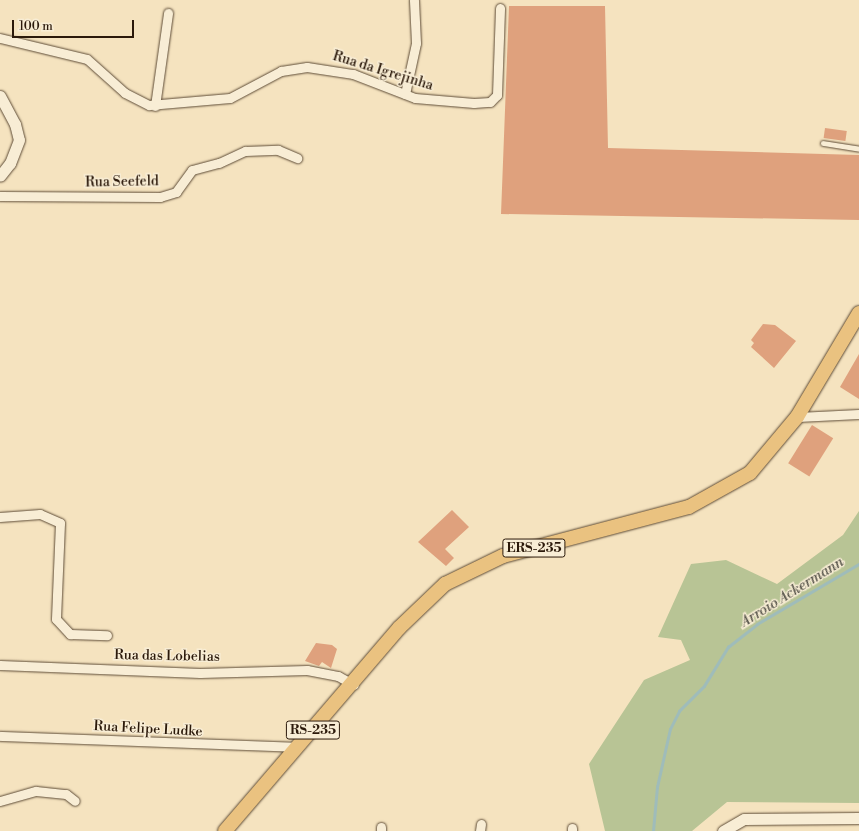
<!DOCTYPE html>
<html>
<head>
<meta charset="utf-8">
<style>
  body { margin:0 }
  #map { position:relative; width:859px; height:831px; overflow:hidden; background:#f5e3bf; font-family:"Libre Bodoni",serif }
  div>[style] { position:absolute }
  [style*='--x'] { left:calc(var(--x)*1px); top:calc(var(--y)*1px); width:calc(var(--w)*1px); rotate:calc(var(--a)*1deg) }
  .green>* { inset:0; background:#b8c495 }
  .stream>* { height:2.5px; margin:-1.25px; padding:0 1.25px; transform-origin:1.25px; border-radius:1.25px; background:#9fbcba }
  .building>* { inset:0; background:#dfa17d; transform-origin:0 0 }
  .roads { filter:drop-shadow(0 0 1px #5e4c37) drop-shadow(0 0 1px #5e4c37) }
  .service>* { height:4.5px; margin:-2.25px; padding:0 2.25px; transform-origin:2.25px; border-radius:2.25px; background:#f8edd5 }
  .minor>* { height:9px; margin:-4.5px; padding:0 4.5px; transform-origin:4.5px; border-radius:4.5px; background:#f8edd5 }
  .tertiary>* { height:11px; margin:-5.5px; padding:0 5.5px; transform-origin:5.5px; border-radius:5.5px; background:#f8edd5 }
  .primary>* { height:14px; margin:-7px; padding:0 7px; transform-origin:7px; border-radius:7px; background:#eac280 }
  span { translate:-50% -50%; white-space:nowrap; text-align:center; line-height:1.15; -webkit-text-stroke:3px #f8edd5; paint-order:stroke }
  .shield-label span { padding:1px 3px; background:#f8edd5; border:1px solid; border-radius:3px; -webkit-text-stroke-width:0 }
  .shield-label { font-size:13px; color:#2b190a; font-weight:700 }
  .street-label { font-size:14px; color:#2b190a }
  .water-label { font-size:15px; color:#545248; font-style:italic }
  .scale { position:absolute; left:12px; top:20px; width:122px; height:18px; box-sizing:border-box; border:2px solid #2b190a; border-top:0; padding-left:5px; font-size:12px; line-height:14px; white-space:nowrap; color:#2b190a; -webkit-text-stroke:3px #f8edd5; paint-order:stroke }
</style>
</head>
<body>
<div id="map">
  <div class="green">
    <div style="clip-path:polygon(859px 511px,859px 803px,727px 802px,692px 831px,605px 831px,589px 764px,644px 680px,690px 660px,681px 640px,658px 637px,691px 564px,726px 560px,777px 584px,843px 535px)"></div>
  </div>
  <div class="stream">
    <div style="--x:653;--y:831;--w:44;--a:-84.8"></div>
    <div style="--x:657;--y:787;--w:59;--a:-77.4"></div>
    <div style="--x:670;--y:729;--w:20;--a:-63"></div>
    <div style="--x:679;--y:711;--w:35;--a:-45"></div>
    <div style="--x:704;--y:686;--w:46;--a:-58.4"></div>
    <div style="--x:728;--y:647;--w:37;--a:-38"></div>
    <div style="--x:757;--y:624;--w:118;--a:-30.5"></div>
  </div>
  <div class="building">
    <div style="clip-path:polygon(509px 6px,605px 6px,608px 148px,859px 155px,859px 220px,501px 214px)"></div>
    <div style="left:825px;top:128px;width:22px;height:10px;rotate:8deg"></div>
    <div style="clip-path:polygon(763px 324px,775px 325px,796px 341px,774px 368px,751px 347px,754px 343px,751px 340px)"></div>
    <div style="clip-path:polygon(859px 354px,859px 399px,840px 387px)"></div>
    <div style="left:812px;top:425px;width:25px;height:45px;rotate:32deg"></div>
    <div style="clip-path:polygon(452px 510px,469px 527px,445px 549px,454px 558px,446px 566px,418px 542px)"></div>
    <div style="clip-path:polygon(316px 643px,332px 645px,337px 649px,331px 668px,322px 662px,319px 666px,305px 661px)"></div>
  </div>
  <div class="roads">
    <div class="service">
      <div style="--x:823;--y:143;--w:36;--a:9"></div>
    </div>
    <div class="minor">
      <div style="--x:0;--y:38;--w:89;--a:13.6"></div>
      <div style="--x:87;--y:59;--w:51;--a:41.8"></div>
      <div style="--x:125;--y:93;--w:27;--a:27"></div>
      <div style="--x:149;--y:105;--w:81;--a:-4.9"></div>
      <div style="--x:230;--y:98;--w:58;--a:-27.9"></div>
      <div style="--x:281;--y:71;--w:26;--a:-9"></div>
      <div style="--x:307;--y:67;--w:47;--a:8.7"></div>
      <div style="--x:353;--y:74;--w:66;--a:21.2"></div>
      <div style="--x:415;--y:98;--w:59;--a:4.8"></div>
      <div style="--x:474;--y:103;--w:16;--a:-4"></div>
      <div style="--x:490;--y:102;--w:10;--a:-45"></div>
      <div style="--x:497;--y:95;--w:87;--a:-88"></div>
      <div style="--x:405;--y:94;--w:52;--a:-77.8"></div>
      <div style="--x:416;--y:43;--w:43;--a:-92.7"></div>
      <div style="--x:155;--y:106;--w:94;--a:-82"></div>
      <div style="--x:0;--y:196;--w:160;--a:0.4"></div>
      <div style="--x:160;--y:197;--w:17;--a:-17"></div>
      <div style="--x:176;--y:192;--w:27;--a:-54"></div>
      <div style="--x:192;--y:170;--w:28;--a:-15"></div>
      <div style="--x:219;--y:163;--w:29;--a:-25"></div>
      <div style="--x:245;--y:151;--w:33;--a:-2"></div>
      <div style="--x:278;--y:150;--w:21;--a:23"></div>
      <div style="--x:797;--y:417;--w:62;--a:-2.8"></div>
      <div style="--x:0;--y:517;--w:40;--a:-4.3"></div>
      <div style="--x:40;--y:514;--w:22;--a:24"></div>
      <div style="--x:60;--y:523;--w:96;--a:92.4"></div>
      <div style="--x:56;--y:619;--w:21;--a:47"></div>
      <div style="--x:70;--y:634;--w:37;--a:2"></div>
      <div style="--x:0;--y:665;--w:200;--a:2.3"></div>
      <div style="--x:200;--y:673;--w:107;--a:-1.6"></div>
      <div style="--x:307;--y:670;--w:32;--a:11"></div>
      <div style="--x:338;--y:676;--w:18;--a:29"></div>
      <div style="--x:0;--y:736;--w:296;--a:2.1"></div>
      <div style="--x:0;--y:801;--w:37;--a:-16"></div>
      <div style="--x:36;--y:791;--w:30;--a:6"></div>
      <div style="--x:66;--y:794;--w:11;--a:38"></div>
      <div style="--x:572;--y:828;--w:3;--a:90"></div>
      <div style="--x:381;--y:831;--w:4;--a:-90"></div>
      <div style="--x:480;--y:831;--w:7;--a:-82"></div>
    </div>
    <div class="tertiary">
      <div style="--x:0;--y:96;--w:32;--a:62"></div>
      <div style="--x:15;--y:124;--w:16;--a:76"></div>
      <div style="--x:19;--y:140;--w:25;--a:111"></div>
      <div style="--x:10;--y:163;--w:16;--a:128"></div>
      <div style="--x:723;--y:831;--w:24;--a:-30"></div>
      <div style="--x:744;--y:819;--w:115;--a:-0.5"></div>
    </div>
    <div class="primary">
      <div style="--x:225;--y:831;--w:267;--a:-49.4"></div>
      <div style="--x:399;--y:628;--w:64;--a:-43.7"></div>
      <div style="--x:445;--y:584;--w:64;--a:-25.8"></div>
      <div style="--x:503;--y:556;--w:192;--a:-14.8"></div>
      <div style="--x:689;--y:507;--w:70;--a:-29.1"></div>
      <div style="--x:750;--y:473;--w:73;--a:-50"></div>
      <div style="--x:797;--y:417;--w:121;--a:-59.2"></div>
    </div>
  </div>
  <div class="shield-label">
    <span style="left:534px;top:548px">ERS-235</span>
    <span style="left:313px;top:730px">RS-235</span>
  </div>
  <div class="street-label">
    <span style="left:383px;top:71px;rotate:17deg">Rua da Igrejinha</span>
    <span style="left:122px;top:182px;rotate:-1deg">Rua Seefeld</span>
    <span style="left:167px;top:656px;rotate:1deg">Rua das Lobelias</span>
    <span style="left:148px;top:729px;rotate:3deg">Rua Felipe Ludke</span>
  </div>
  <div class="water-label">
    <span style="left:792px;top:592px;rotate:-32deg">Arroio Ackermann</span>
  </div>
  <div class="scale">100 m</div>
</div>
</body>
</html>
